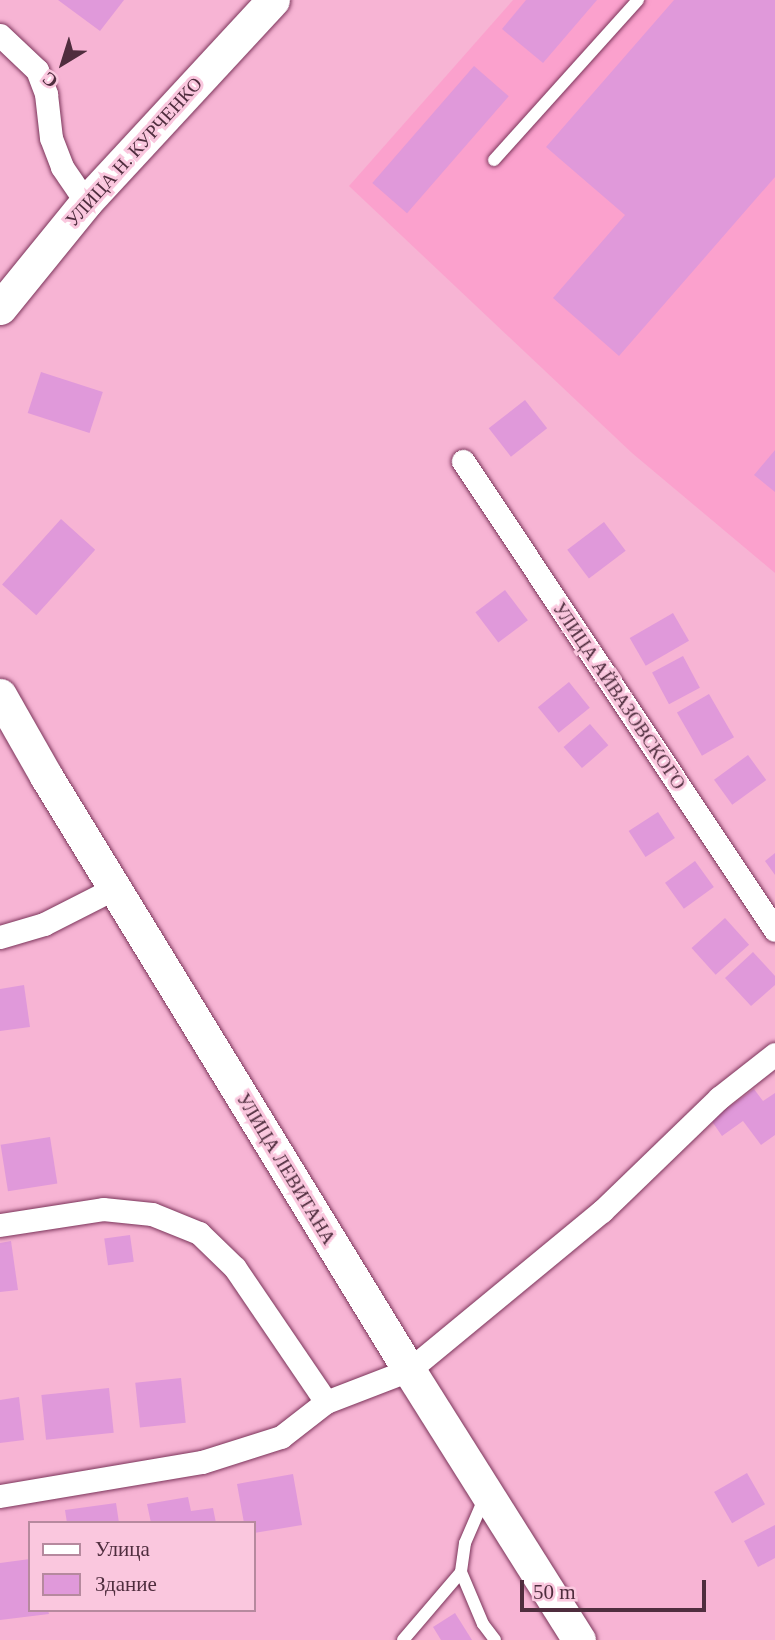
<!DOCTYPE html>
<html>
<head>
<meta charset="utf-8">
<style>
  body { margin:0 }
  #map { position:relative; width:775px; height:1640px; overflow:hidden; background:#f7b4d4; font-family:"Times New Roman",serif }
  div>[style] { position:absolute }
  [style*='--x'] { left:calc(var(--x)*1px); top:calc(var(--y)*1px); width:calc(var(--w)*1px); rotate:calc(var(--a)*1deg) }
  .built>* { inset:0; background:#fba1cd }
  .building>* { inset:0; background:#e099da; transform-origin:0 0 }
  .roads { filter:drop-shadow(0 0 2px #7b345a) drop-shadow(0 0 2px #7b345a) }
  .lane>* { height:12px; margin:-6px; padding:0 6px; transform-origin:6px; border-radius:6px; background:#fff }
  .street>* { height:23px; margin:-11.5px; padding:0 11.5px; transform-origin:11.5px; border-radius:11.5px; background:#fff }
  .secondary>* { height:33px; margin:-16.5px; padding:0 16.5px; transform-origin:16.5px; border-radius:16.5px; background:#fff }
  span { translate:-50% -50%; white-space:nowrap; text-align:center; line-height:1.15; -webkit-text-stroke:6px #fac7de; paint-order:stroke }
  .street-label { font-size:19px; color:#4f2d3e }
  .legend { position:absolute; left:28px; top:1521px; width:228px; height:91px; box-sizing:border-box; background:#fac7de; border:2px solid #b6899e; margin:0; padding:9px 12px; list-style:none; font-size:21px; color:#4f2d3e }
  .legend li { display:flex; align-items:center; gap:14px; height:35px }
  .legend b { width:35px; border:2px solid #b6899e }
  .north { position:absolute; left:28px; top:28px; width:70px; height:70px; -webkit-text-stroke:5px #fac7de; paint-order:stroke; rotate:218deg; font-size:19px; font-weight:700; line-height:28px; text-align:center; color:#4f2d3e }
  .north::after { content:''; display:block; margin:auto; width:24px; height:32px; background:#4f2d3e; clip-path:polygon(50% 0,100% 100%,50% 72%,0 100%) }
  .scale { position:absolute; left:520px; top:1580px; width:186px; height:32px; box-sizing:border-box; border:4px solid #4f2d3e; border-top:0; padding-left:9px; font-size:21px; line-height:24px; white-space:nowrap; color:#4f2d3e; -webkit-text-stroke:5px #fac7de; paint-order:stroke }
</style>
</head>
<body>
<div id="map">
  <div class="built">
    <div style="clip-path:polygon(513px 0,775px 0,775px 573px,632px 453px,349px 186px)"></div>
  </div>
  <div class="building">
    <div style="clip-path:polygon(58px 0,124px 0,100px 31px)"></div>
    <div style="clip-path:polygon(526px 0,597px 0,543px 63px,502px 29px)"></div>
    <div style="clip-path:polygon(674px 0,775px 0,775px 177px,619px 356px,553px 298px,625px 215px,546px 147px)"></div>
    <div style="left:474px;top:66px;width:46px;height:155px;rotate:41deg"></div>
    <div style="left:41px;top:372px;width:65px;height:43px;rotate:18deg"></div>
    <div style="left:525px;top:400px;width:36px;height:46px;rotate:52deg"></div>
    <div style="clip-path:polygon(775px 450px,775px 492px,754px 475px)"></div>
    <div style="left:61px;top:519px;width:46px;height:88px;rotate:42deg"></div>
    <div style="left:604px;top:522px;width:36px;height:46px;rotate:53deg"></div>
    <div style="left:505px;top:590px;width:38px;height:37px;rotate:53deg"></div>
    <div style="left:673px;top:613px;width:32px;height:50px;rotate:60deg"></div>
    <div style="left:683px;top:656px;width:36px;height:35px;rotate:62deg"></div>
    <div style="left:569px;top:682px;width:33px;height:40px;rotate:51deg"></div>
    <div style="left:709px;top:694px;width:50px;height:37px;rotate:60deg"></div>
    <div style="left:590px;top:724px;width:28px;height:35px;rotate:49deg"></div>
    <div style="left:748px;top:755px;width:31px;height:42px;rotate:54deg"></div>
    <div style="left:658px;top:812px;width:31px;height:35px;rotate:57deg"></div>
    <div style="clip-path:polygon(775px 853px,775px 875px,765px 861px)"></div>
    <div style="left:695px;top:861px;width:32px;height:37px;rotate:54deg"></div>
    <div style="left:725px;top:918px;width:36px;height:45px;rotate:48deg"></div>
    <div style="clip-path:polygon(753px 952px,775px 976px,775px 985px,751px 1006px,725px 978px)"></div>
    <div style="clip-path:polygon(24px 985px,30px 1027px,0 1031px,0 989px)"></div>
    <div style="clip-path:polygon(754px 1089px,763px 1101px,775px 1093px,775px 1135px,761px 1145px,743px 1121px,722px 1136px,711px 1120px)"></div>
    <div style="left:50px;top:1137px;width:47px;height:50px;rotate:81deg"></div>
    <div style="left:130px;top:1235px;width:27px;height:26px;rotate:82deg"></div>
    <div style="clip-path:polygon(11px 1241px,18px 1290px,0 1292px,0 1243px)"></div>
    <div style="left:181px;top:1378px;width:45px;height:46px;rotate:84deg"></div>
    <div style="left:109px;top:1388px;width:45px;height:68px;rotate:84deg"></div>
    <div style="clip-path:polygon(19px 1397px,24px 1440px,0 1443px,0 1400px)"></div>
    <div style="left:747px;top:1473px;width:36px;height:38px;rotate:60deg"></div>
    <div style="clip-path:polygon(293px 1474px,302px 1525px,254px 1533px,254px 1523px,244px 1523px,237px 1484px)"></div>
    <div style="clip-path:polygon(188px 1497px,191px 1511px,213px 1508px,216px 1523px,151px 1523px,147px 1504px)"></div>
    <div style="clip-path:polygon(116px 1503px,119px 1523px,67px 1523px,65px 1510px)"></div>
    <div style="clip-path:polygon(775px 1525px,775px 1558px,758px 1567px,744px 1541px)"></div>
    <div style="clip-path:polygon(30px 1559px,30px 1610px,48px 1610px,49px 1614px,0 1620px,0 1563px)"></div>
    <div style="clip-path:polygon(455px 1613px,472px 1640px,441px 1640px,433px 1627px)"></div>
  </div>
  <div class="roads">
    <div class="lane">
      <div style="--x:494;--y:160;--w:215;--a:-48"></div>
      <div style="--x:484;--y:1499;--w:48;--a:113.4"></div>
      <div style="--x:465;--y:1543;--w:29;--a:98"></div>
      <div style="--x:461;--y:1572;--w:56;--a:67.1"></div>
      <div style="--x:483;--y:1624;--w:20;--a:53"></div>
      <div style="--x:403;--y:1640;--w:89;--a:-49.5"></div>
    </div>
    <div class="street">
      <div style="--x:0;--y:35;--w:51;--a:43.4"></div>
      <div style="--x:37;--y:70;--w:26;--a:69"></div>
      <div style="--x:46;--y:94;--w:44;--a:83.5"></div>
      <div style="--x:51;--y:138;--w:31;--a:69"></div>
      <div style="--x:62;--y:167;--w:42;--a:55.6"></div>
      <div style="--x:463;--y:461;--w:563;--a:56.37"></div>
      <div style="--x:0;--y:937;--w:46;--a:-16.5"></div>
      <div style="--x:44;--y:924;--w:80;--a:-26.9"></div>
      <div style="--x:0;--y:1225;--w:104;--a:-8.8"></div>
      <div style="--x:103;--y:1209;--w:49;--a:5.8"></div>
      <div style="--x:152;--y:1214;--w:51;--a:22"></div>
      <div style="--x:199;--y:1233;--w:50;--a:44.2"></div>
      <div style="--x:235;--y:1268;--w:162;--a:55.8"></div>
      <div style="--x:0;--y:1496;--w:205;--a:-9.6"></div>
      <div style="--x:202;--y:1462;--w:83;--a:-17.6"></div>
      <div style="--x:281;--y:1437;--w:57;--a:-37.9"></div>
      <div style="--x:326;--y:1402;--w:89;--a:-21.1"></div>
      <div style="--x:409;--y:1370;--w:250;--a:-39.5"></div>
      <div style="--x:602;--y:1211;--w:163;--a:-44"></div>
      <div style="--x:719;--y:1098;--w:71;--a:-38.2"></div>
    </div>
    <div class="secondary">
      <div style="--x:0;--y:308;--w:136;--a:-50.9"></div>
      <div style="--x:86;--y:202;--w:275;--a:-47.2"></div>
      <div style="--x:0;--y:695;--w:93;--a:60.4"></div>
      <div style="--x:46;--y:776;--w:696;--a:58.57"></div>
      <div style="--x:409;--y:1370;--w:319;--a:57.8"></div>
    </div>
  </div>
  <div class="street-label">
    <span style="left:134px;top:152px;rotate:-48deg">УЛИЦА Н. КУРЧЕНКО</span>
    <span style="left:619px;top:696px;rotate:56deg">УЛИЦА АЙВАЗОВСКОГО</span>
    <span style="left:286px;top:1169px;rotate:59deg">УЛИЦА ЛЕВИТАНА</span>
  </div>
  <ul class="legend">
  <li><b style="height:9px;background:#fff"></b>Улица</li>
  <li><b style="height:19px;background:#e099da"></b>Здание</li>
  </ul>
  <div class="north">С</div>
  <div class="scale">50 m</div>
</div>
</body>
</html>
